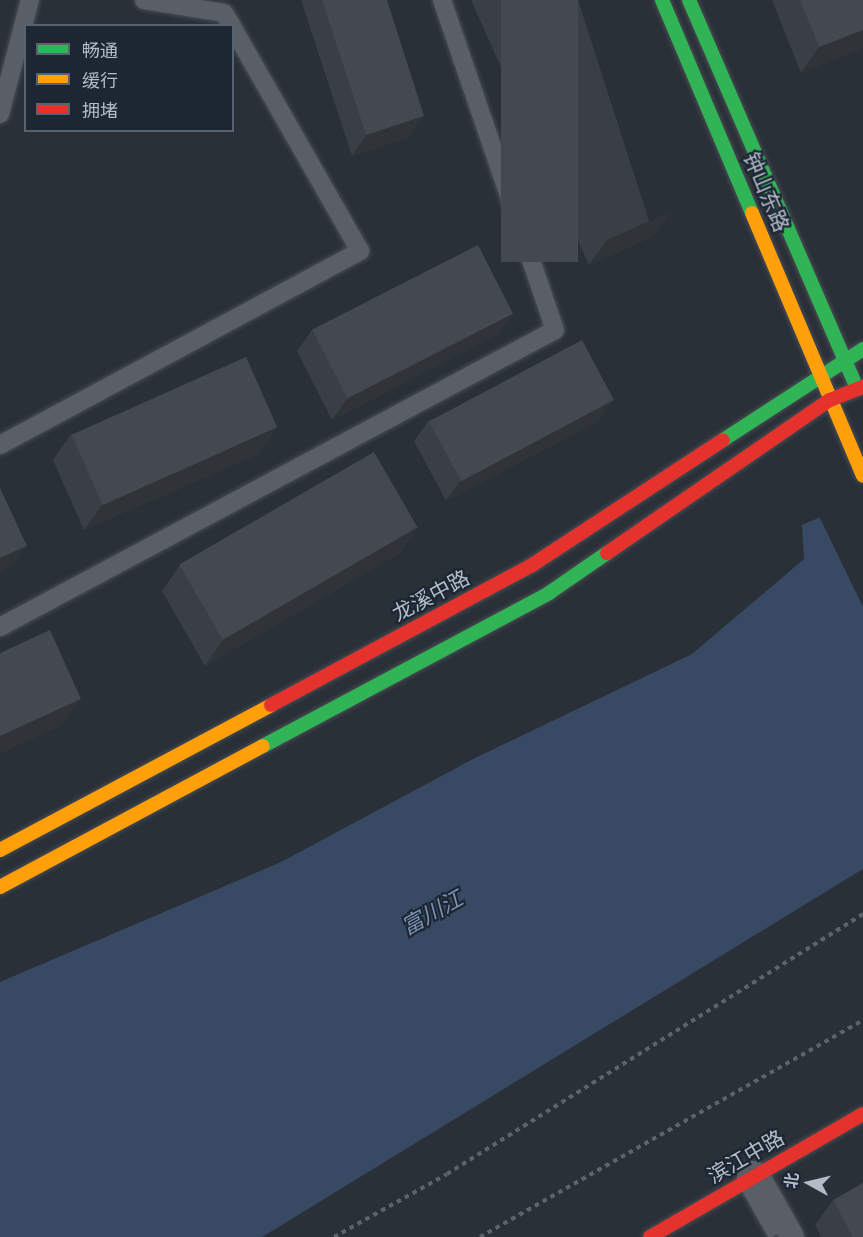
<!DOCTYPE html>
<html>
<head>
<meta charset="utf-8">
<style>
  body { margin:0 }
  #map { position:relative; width:863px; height:1237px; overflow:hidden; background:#2a3038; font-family:Inter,"Noto Sans SC",sans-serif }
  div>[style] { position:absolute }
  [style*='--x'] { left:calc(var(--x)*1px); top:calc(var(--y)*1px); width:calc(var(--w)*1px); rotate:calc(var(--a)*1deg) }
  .water>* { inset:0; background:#384963 }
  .pier>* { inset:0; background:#2a3038 }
  .path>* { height:4px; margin-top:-2px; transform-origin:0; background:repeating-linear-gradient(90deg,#5d636a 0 4.5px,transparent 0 9px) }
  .roads { filter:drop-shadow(0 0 2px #484c53) drop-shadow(0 0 2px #484c53) }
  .lane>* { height:18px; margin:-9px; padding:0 9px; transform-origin:9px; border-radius:9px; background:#5a5e66 }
  .street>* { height:33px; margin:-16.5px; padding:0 16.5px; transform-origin:16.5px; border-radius:16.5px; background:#5a5e66 }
  .fast>* { height:14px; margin:-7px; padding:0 7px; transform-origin:7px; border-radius:7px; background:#30b455 }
  .slow>* { height:14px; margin:-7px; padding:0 7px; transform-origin:7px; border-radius:7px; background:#ff9f0a }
  .jam>* { height:14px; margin:-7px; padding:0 7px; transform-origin:7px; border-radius:7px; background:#e5322d }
  .wall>* { inset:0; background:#3a3f45 }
  .shaded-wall>* { inset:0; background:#303338 }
  .building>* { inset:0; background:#444950; transform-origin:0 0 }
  span { translate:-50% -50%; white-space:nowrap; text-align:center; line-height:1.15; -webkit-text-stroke:4.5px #1d2633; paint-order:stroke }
  .street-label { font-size:21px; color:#b4bcc9 }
  .water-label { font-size:22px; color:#7c92b1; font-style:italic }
  .legend { position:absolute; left:24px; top:24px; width:210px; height:108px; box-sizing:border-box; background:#1d2633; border:2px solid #59626f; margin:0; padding:8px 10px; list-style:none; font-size:18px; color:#b4bcc9 }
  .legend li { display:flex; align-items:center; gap:12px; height:30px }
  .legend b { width:30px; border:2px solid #59626f }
  .north { position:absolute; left:779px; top:1153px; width:60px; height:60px; -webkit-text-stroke:4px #1d2633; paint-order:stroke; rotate:278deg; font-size:16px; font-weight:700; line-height:24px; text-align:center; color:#b4bcc9 }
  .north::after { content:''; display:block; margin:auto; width:21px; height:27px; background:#b4bcc9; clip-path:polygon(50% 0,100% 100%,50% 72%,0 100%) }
</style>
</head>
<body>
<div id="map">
  <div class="water">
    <div style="clip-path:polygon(863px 499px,863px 869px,262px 1237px,0 1237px,0 982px,281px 862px,475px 758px,692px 654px,804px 559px,802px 525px)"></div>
  </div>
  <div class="pier">
    <div style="clip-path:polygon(863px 496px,863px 607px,818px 514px)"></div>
  </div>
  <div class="path">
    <div style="--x:334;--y:1237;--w:129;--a:-29.1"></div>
    <div style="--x:447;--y:1174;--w:491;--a:-32"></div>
    <div style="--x:480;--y:1237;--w:440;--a:-29.5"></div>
  </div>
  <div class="roads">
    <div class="lane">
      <div style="--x:144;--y:0;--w:81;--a:9.2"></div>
      <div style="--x:224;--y:13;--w:15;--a:58"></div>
      <div style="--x:0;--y:114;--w:118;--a:-75.3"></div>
      <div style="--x:0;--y:445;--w:409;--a:-28.3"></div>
      <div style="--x:360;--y:251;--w:258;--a:-119.7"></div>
      <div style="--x:0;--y:627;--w:629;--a:-28.15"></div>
      <div style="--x:555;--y:330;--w:349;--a:-108.9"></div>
    </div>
    <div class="street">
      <div style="--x:753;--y:1177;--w:69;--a:60.5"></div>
    </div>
    <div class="fast">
      <div style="--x:662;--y:0;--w:231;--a:67.1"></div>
      <div style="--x:689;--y:0;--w:415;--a:66.6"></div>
      <div style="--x:723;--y:440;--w:167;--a:-33"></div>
      <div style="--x:263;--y:746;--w:324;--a:-28.1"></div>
      <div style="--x:549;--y:593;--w:70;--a:-34.6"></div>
    </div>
    <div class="slow">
      <div style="--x:752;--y:213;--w:285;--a:67.1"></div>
      <div style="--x:0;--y:850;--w:307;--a:-28.1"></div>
      <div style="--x:0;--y:887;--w:298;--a:-28.2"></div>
    </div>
    <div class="jam">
      <div style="--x:607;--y:553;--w:270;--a:-34.5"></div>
      <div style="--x:830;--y:400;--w:35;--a:-22"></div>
      <div style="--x:271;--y:705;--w:296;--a:-28.2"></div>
      <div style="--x:532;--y:565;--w:228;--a:-33.2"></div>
      <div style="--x:650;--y:1237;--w:246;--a:-30"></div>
    </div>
  </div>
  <div class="wall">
    <div style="clip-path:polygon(301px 0,387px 0,410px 137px,352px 156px)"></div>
    <div style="clip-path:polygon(471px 0,578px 0,654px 236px,589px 265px)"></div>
    <div style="clip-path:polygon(772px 0,863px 0,863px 48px,801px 73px)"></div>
    <div style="clip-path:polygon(513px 314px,499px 334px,332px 420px,297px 351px,312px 330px)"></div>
    <div style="clip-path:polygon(429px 420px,599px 421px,446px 501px,414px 441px)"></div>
    <div style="clip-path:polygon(71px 434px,259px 454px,84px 530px,53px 460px)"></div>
    <div style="clip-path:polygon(418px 527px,400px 553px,205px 666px,162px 591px,180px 565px)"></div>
    <div style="clip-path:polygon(833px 1200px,863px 1237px,821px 1237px,815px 1225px)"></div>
  </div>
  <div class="shaded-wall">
    <div style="clip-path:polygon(863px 30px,863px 48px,801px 73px,819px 47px)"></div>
    <div style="clip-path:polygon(424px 116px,410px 137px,352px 156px,366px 135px)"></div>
    <div style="clip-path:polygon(672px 211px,654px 236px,589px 265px,607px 240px)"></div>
    <div style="clip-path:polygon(513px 314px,499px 334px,332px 420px,347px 399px)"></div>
    <div style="clip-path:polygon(614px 400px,599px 421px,446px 501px,460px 481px)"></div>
    <div style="clip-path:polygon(277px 428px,259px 454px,84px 530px,102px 505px)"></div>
    <div style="clip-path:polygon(418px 527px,400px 553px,205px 666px,223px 640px)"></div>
    <div style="clip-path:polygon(27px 546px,12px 566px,0 572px,0 558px)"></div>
    <div style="clip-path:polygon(81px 699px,63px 725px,0 754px,0 736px)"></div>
  </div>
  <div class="building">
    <div style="clip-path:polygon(322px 0,387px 0,424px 116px,366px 135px)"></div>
    <div style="left:501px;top:0;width:77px;height:262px"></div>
    <div style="clip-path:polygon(800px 0,863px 0,863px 30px,819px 47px)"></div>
    <div style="left:478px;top:245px;width:77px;height:186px;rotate:63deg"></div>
    <div style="left:582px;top:340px;width:68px;height:173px;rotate:62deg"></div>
    <div style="left:246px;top:357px;width:77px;height:191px;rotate:66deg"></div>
    <div style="left:374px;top:452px;width:87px;height:225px;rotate:60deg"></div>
    <div style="clip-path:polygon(0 488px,27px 546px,0 558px)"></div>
    <div style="clip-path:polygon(50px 630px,81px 699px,0 736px,0 653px)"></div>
    <div style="clip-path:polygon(863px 1183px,863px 1237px,853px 1237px,833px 1200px)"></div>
    <div style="clip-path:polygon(777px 1234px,779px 1237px,772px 1237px)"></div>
  </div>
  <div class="street-label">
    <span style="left:766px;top:192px;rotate:67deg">钟山东路</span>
    <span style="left:431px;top:596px;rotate:-28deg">龙溪中路</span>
    <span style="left:746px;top:1157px;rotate:-30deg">滨江中路</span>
  </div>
  <div class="water-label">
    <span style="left:432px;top:913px;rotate:-29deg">富川江</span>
  </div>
  <ul class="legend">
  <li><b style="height:8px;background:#30b455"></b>畅通</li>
  <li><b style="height:8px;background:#ff9f0a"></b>缓行</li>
  <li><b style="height:8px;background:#e5322d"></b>拥堵</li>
  </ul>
  <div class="north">北</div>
</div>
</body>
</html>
